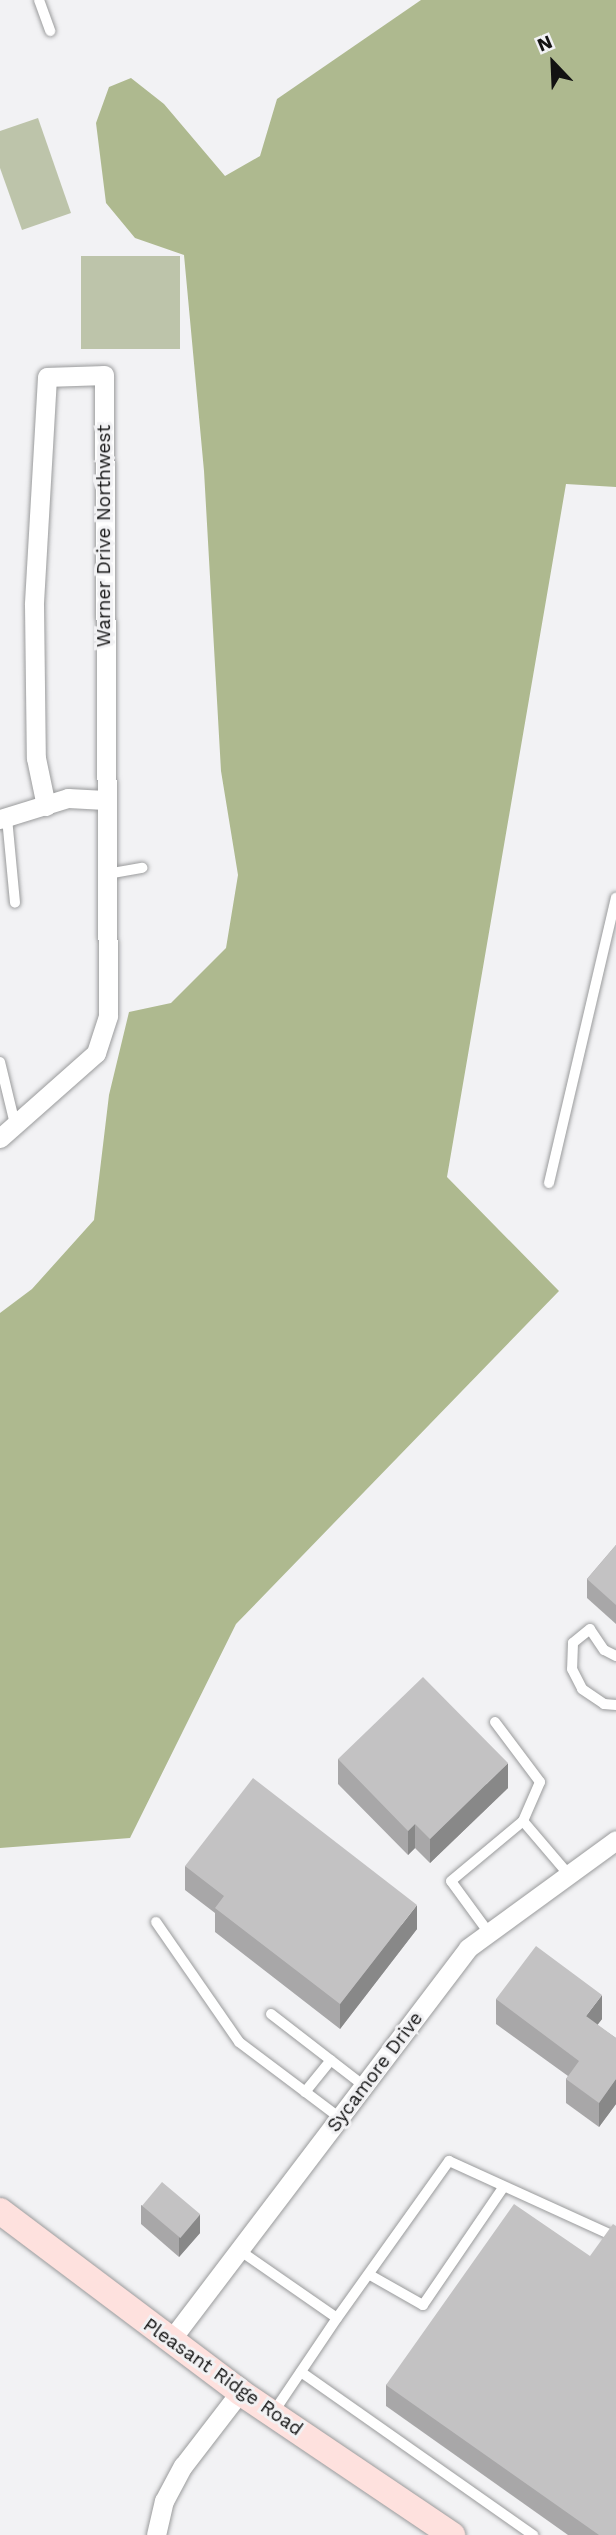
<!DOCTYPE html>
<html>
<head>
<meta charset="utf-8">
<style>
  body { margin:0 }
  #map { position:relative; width:616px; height:2535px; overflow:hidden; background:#f2f2f4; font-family:"Work Sans",sans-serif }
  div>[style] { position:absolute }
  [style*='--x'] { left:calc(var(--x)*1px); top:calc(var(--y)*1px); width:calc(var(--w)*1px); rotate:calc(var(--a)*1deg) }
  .green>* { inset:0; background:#bdc4aa; transform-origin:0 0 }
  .forest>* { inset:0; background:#aeb98f }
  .roads { filter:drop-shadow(0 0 2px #9a9b9c) drop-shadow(0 0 2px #9a9b9c) }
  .service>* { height:10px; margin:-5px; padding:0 5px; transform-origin:5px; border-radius:5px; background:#fff }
  .minor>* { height:19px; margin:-9.5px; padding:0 9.5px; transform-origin:9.5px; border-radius:9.5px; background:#fff }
  .secondary>* { height:26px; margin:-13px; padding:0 13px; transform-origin:13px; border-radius:13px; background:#fee1de }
  .wall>* { inset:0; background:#a8a7a8 }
  .shaded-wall>* { inset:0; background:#888 }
  .building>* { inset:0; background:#c3c2c3; transform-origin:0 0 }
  span { translate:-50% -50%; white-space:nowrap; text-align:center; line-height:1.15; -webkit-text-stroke:6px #f2f2f4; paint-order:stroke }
  .street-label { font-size:19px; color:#121212 }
  .north { position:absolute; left:518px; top:28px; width:70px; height:70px; -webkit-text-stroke:5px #f2f2f4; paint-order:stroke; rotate:337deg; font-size:19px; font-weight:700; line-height:28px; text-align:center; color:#121212 }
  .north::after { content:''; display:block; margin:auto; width:24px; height:32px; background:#121212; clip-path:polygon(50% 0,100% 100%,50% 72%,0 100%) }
</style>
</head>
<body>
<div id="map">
  <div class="green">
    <div style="clip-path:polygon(38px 118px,71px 213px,22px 230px,0 168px,0 131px)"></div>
    <div style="left:180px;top:256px;width:93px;height:99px;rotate:90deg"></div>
  </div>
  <div class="forest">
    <div style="clip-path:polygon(421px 0,616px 0,616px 487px,566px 484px,447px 1177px,559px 1291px,236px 1624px,130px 1838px,0 1848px,0 1313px,32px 1289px,94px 1220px,109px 1095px,129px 1012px,171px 1003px,226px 948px,238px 875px,221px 771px,204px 471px,184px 255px,135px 238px,106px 203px,96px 123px,109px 87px,131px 78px,164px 104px,225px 176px,260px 156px,277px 99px)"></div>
  </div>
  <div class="roads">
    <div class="service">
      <div style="--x:39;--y:0;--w:33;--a:70"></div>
      <div style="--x:7;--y:818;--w:85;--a:84.6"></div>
      <div style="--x:107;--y:874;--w:36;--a:-10"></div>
      <div style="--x:0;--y:1062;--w:64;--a:76.4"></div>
      <div style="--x:549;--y:1183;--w:293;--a:-76.8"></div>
      <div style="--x:616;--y:1656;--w:13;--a:-153"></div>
      <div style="--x:604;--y:1650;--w:25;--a:-124"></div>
      <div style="--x:590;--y:1629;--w:22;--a:141"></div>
      <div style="--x:573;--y:1643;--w:26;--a:92"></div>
      <div style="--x:572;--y:1669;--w:22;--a:63"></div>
      <div style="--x:582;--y:1689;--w:27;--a:34"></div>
      <div style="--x:604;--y:1704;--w:12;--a:5"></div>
      <div style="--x:495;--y:1722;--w:75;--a:53.1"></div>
      <div style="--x:540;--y:1782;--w:43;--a:113.6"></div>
      <div style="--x:156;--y:1922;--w:146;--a:55.3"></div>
      <div style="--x:239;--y:2042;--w:126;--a:37"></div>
      <div style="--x:489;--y:1933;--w:64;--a:-126.2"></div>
      <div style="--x:451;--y:1881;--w:94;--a:-39.8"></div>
      <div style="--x:523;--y:1821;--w:71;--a:49.6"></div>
      <div style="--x:271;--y:2014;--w:118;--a:37.7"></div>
      <div style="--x:305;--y:2092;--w:41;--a:-50.9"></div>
      <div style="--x:239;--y:2250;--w:119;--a:34.8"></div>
      <div style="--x:337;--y:2318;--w:115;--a:124"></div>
      <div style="--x:370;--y:2275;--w:61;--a:29.5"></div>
      <div style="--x:423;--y:2305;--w:140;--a:-55.7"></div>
      <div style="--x:337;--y:2318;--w:193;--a:-54.5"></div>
      <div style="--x:449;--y:2161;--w:183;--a:24.5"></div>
      <div style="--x:301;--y:2372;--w:284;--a:35.1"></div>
    </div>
    <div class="minor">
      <div style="--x:0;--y:819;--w:71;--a:-17.2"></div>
      <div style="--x:68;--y:798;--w:37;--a:3"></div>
      <div style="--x:0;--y:1138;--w:128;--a:-41.5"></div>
      <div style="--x:96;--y:1053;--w:39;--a:-72"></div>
      <div style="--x:108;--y:1016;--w:641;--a:-90.36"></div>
      <div style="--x:104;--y:375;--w:57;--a:178"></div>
      <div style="--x:47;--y:377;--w:228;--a:93.3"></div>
      <div style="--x:34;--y:605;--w:153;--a:89.3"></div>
      <div style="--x:36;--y:758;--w:49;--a:78.2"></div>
      <div style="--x:170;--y:2341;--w:493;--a:-52.8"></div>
      <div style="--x:468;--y:1948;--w:183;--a:-36.1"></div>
      <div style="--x:156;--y:2535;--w:35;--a:-77"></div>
      <div style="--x:164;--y:2501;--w:40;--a:-62"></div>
      <div style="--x:183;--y:2466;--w:93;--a:-52.4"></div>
    </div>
    <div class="secondary">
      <div style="--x:0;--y:2211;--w:301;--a:37"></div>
      <div style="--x:240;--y:2392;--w:256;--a:34"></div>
    </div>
  </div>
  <div class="wall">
    <div style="clip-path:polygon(616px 1545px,616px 1624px,587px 1598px,587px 1579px)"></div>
    <div style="clip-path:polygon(338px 1759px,508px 1788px,430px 1863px,415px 1848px,408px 1855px,338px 1784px)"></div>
    <div style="clip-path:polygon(185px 1866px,417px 1929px,340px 2029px,215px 1932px,215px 1913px,185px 1890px)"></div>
    <div style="clip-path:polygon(496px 1999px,602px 2019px,597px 2025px,616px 2038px,616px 2104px,599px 2127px,566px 2103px,566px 2079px,568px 2076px,496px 2024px)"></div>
    <div style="clip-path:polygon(141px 2205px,200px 2233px,179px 2257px,141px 2224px)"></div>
    <div style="clip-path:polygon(590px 2256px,616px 2535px,568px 2535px,386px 2406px,386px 2385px)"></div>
  </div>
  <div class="shaded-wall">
    <div style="clip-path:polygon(508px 1763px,508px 1788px,430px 1863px,430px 1839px)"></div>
    <div style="clip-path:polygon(415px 1824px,415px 1848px,408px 1855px,408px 1831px)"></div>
    <div style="clip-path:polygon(417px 1905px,417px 1929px,340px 2029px,340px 2004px)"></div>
    <div style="clip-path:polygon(602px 1995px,602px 2019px,586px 2040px,586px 2016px)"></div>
    <div style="clip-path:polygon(616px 2079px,616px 2104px,599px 2127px,599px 2103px)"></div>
    <div style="clip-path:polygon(200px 2214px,200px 2233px,179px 2257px,179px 2238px)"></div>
  </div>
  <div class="building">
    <div style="clip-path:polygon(616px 1545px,616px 1605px,587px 1579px)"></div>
    <div style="clip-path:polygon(423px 1677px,508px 1763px,430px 1839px,415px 1824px,408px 1831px,338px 1759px)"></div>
    <div style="clip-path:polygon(253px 1778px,417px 1905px,340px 2004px,215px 1908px,224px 1896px,185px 1866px)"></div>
    <div style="clip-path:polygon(536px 1946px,602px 1995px,586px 2016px,616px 2038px,616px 2079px,599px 2103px,566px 2079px,579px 2061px,496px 1999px)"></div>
    <div style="left:162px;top:2182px;width:50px;height:31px;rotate:40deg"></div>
    <div style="clip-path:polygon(514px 2204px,590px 2256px,613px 2224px,616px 2226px,616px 2535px,599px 2535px,386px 2385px)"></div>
  </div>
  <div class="street-label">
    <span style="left:104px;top:536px;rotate:-90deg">Warner Drive Northwest</span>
    <span style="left:375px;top:2072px;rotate:-53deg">Sycamore Drive</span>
    <span style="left:223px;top:2377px;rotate:35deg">Pleasant Ridge Road</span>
  </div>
  <div class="north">N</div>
</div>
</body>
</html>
